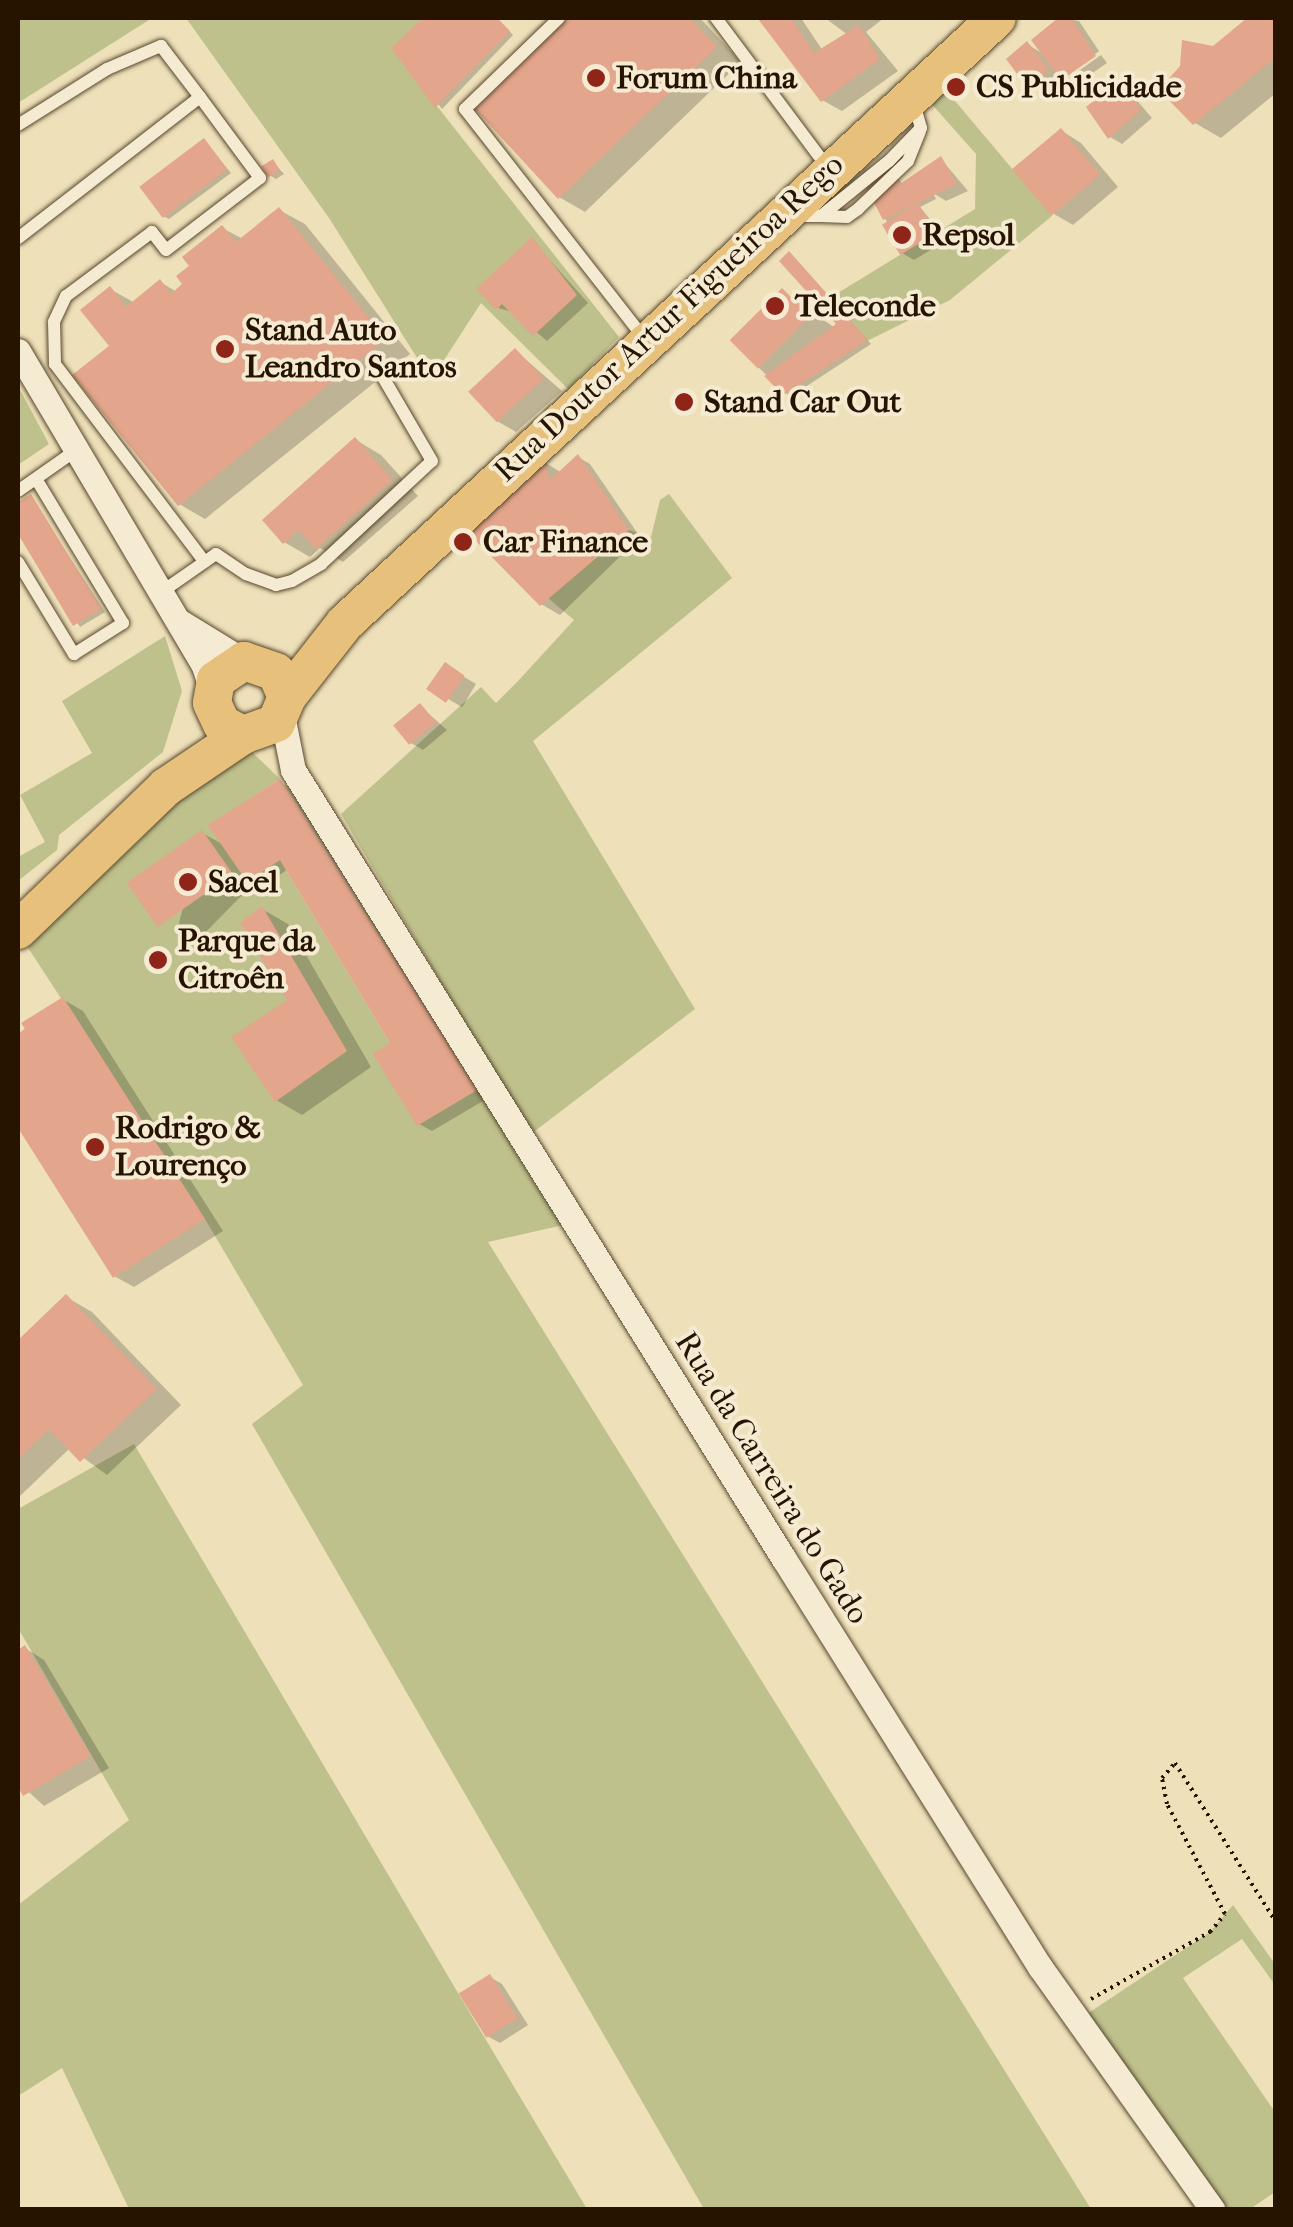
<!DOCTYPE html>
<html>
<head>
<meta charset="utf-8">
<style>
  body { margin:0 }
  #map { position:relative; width:1293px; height:2227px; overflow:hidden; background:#eee0b9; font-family:"IM FELL French Canon",serif }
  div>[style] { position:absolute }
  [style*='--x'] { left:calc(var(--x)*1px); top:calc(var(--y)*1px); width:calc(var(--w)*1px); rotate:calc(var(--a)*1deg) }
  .green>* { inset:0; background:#bec18c }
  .shadow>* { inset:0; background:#0003; transform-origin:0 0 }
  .building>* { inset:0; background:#e3a58b; transform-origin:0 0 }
  .path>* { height:4px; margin-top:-2px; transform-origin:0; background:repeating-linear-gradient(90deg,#261400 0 2.5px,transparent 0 7.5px) }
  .roads { filter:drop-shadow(0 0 2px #58472e) drop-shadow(0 0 2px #58472e) }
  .lane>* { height:12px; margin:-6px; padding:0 6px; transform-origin:6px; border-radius:6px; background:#f4ebd2 }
  .street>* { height:25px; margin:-12.5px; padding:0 12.5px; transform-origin:12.5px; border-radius:12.5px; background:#f4ebd2 }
  .primary>* { height:38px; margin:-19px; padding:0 19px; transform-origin:19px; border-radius:19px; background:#e7c07c }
  .dots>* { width:28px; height:28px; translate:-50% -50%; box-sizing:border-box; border:5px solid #f4ebd2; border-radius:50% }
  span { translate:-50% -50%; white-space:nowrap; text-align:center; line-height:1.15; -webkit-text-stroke:8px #f4ebd2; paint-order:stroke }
  .poi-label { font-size:32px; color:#261400; font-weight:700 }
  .left { translate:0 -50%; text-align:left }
  .street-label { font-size:32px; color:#261400 }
  .frame { position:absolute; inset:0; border:20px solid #261400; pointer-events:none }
</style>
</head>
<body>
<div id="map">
  <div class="green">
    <div style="clip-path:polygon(18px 18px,152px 18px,18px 103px)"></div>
    <div style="clip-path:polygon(186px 18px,423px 18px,392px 49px,619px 337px,568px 389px,481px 303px,431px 380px,329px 218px)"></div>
    <div style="clip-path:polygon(945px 89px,1052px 216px,950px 300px,865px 342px,828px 299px,975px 209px,976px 154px,929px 101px)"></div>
    <div style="clip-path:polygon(18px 386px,49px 444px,18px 465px)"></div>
    <div style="clip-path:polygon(669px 494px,732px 578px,533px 741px,695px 1009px,531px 1134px,341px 814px,481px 687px,496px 703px,518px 681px,574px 620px,548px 598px,629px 530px,651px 537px,660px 500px)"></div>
    <div style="clip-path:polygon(165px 636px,182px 691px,163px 752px,59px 835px,57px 850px,18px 881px,18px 857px,45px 842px,20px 795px,92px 753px,62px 701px)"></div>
    <div style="clip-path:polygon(252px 752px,280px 779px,209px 825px,280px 860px,390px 1043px,417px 1125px,477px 1090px,568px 1224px,488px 1242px,1091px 2209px,704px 2209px,252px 1424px,303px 1385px,205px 1219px,21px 937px,140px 825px)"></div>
    <div style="clip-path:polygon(134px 1444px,458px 1993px,587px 2209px,129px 2209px,62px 2068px,18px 2096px,18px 1905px,129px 1820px,18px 1628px,18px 1509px)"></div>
    <div style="clip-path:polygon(1233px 1905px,1275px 1964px,1275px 1985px,1242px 1939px,1183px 1978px,1275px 2112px,1275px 2192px,1250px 2209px,1213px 2209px,1078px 2020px,1210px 1932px)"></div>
  </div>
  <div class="shadow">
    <div style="clip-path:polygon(426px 18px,497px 18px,513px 35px,442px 109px,395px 49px)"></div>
    <div style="clip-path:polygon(572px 18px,700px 18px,741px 62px,585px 212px,559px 197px,478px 109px)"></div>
    <div style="clip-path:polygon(801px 18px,823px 51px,848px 35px,825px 18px,884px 18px,866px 32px,898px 71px,842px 111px,822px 100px,761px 20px)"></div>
    <div style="clip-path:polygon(1062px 18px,1079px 21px,1099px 51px,1064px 79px,1038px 88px,1025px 81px,1027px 44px,1045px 55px,1034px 40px)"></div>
    <div style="clip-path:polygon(1251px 18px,1276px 18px,1276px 93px,1221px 138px,1195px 123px,1214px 48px)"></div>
    <div style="clip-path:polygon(1101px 55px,1107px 63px,1075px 85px,1066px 80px)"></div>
    <div style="clip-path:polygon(1121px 82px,1152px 118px,1122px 144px,1110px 137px)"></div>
    <div style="clip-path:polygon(1062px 131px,1081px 143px,1118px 187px,1073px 225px,1054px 214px)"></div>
    <div style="clip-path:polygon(204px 141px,231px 173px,169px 219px,163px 216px)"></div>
    <div style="clip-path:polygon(941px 159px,968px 191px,946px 201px,933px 193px,936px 199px,920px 207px,947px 240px,914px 260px,902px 253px,885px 218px,889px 164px,903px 185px)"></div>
    <div style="clip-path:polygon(273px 162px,284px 174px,276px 179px,271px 176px)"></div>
    <div style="clip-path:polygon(279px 210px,305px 224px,410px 354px,205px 519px,179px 504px,112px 346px,110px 289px,135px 303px,160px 282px,177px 292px,222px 228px,243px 239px)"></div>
    <div style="clip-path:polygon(532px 240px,588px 303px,547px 341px,513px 312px,498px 308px)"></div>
    <div style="clip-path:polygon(794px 257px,871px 344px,790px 397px,757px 366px,782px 291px,835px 328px,840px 325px)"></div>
    <div style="clip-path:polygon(516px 351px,562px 391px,516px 432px,497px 421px)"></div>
    <div style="clip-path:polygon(356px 440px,381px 455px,418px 496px,343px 562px,320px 548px,310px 557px,284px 542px)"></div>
    <div style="clip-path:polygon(578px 457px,590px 464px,640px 537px,560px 615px,541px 604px,544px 462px,562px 473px)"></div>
    <div style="clip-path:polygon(31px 497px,105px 612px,80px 627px,18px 529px,18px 505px)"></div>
    <div style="left:446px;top:666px;width:35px;height:27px;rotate:31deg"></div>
    <div style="clip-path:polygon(420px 706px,447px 730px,423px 750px,411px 743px)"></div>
    <div style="clip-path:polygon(280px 782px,292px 790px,488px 1098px,432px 1131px,419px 1124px,394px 1044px,288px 869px,261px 888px,246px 879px,251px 886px,196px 942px,177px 931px,202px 833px,226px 846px)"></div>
    <div style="clip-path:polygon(262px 909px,288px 924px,371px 1067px,302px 1115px,276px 1100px,291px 1001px)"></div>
    <div style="clip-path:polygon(64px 1000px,83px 1011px,223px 1231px,134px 1287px,114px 1276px,18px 1123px,18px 1034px)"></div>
    <div style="clip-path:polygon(66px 1297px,92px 1312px,181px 1405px,107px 1475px,70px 1448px,18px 1498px,18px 1343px)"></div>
    <div style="clip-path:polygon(25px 1648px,44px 1660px,109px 1768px,44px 1806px,18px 1782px,18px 1653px)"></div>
    <div style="clip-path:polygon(490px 1977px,502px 1984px,528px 2025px,500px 2043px,487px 2036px)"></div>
  </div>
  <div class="building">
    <div style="clip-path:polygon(423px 18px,497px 18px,510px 31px,435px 108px,391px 48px)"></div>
    <div style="clip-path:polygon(568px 18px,690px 18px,717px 47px,558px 199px,475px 109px)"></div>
    <div style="clip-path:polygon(791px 18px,814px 53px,859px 25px,880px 59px,821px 102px,758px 19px)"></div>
    <div style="clip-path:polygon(1058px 18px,1071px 18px,1096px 56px,1061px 80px,1031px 40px)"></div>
    <div style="clip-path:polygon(1247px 18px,1276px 18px,1276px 57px,1193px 125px,1159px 90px,1180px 66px,1182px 40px,1213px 46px)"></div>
    <div style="clip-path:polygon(1027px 41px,1050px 71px,1024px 83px,1006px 59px)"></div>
    <div style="clip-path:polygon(1121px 79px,1141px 110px,1108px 139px,1086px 107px)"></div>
    <div style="left:1061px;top:128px;width:61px;height:64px;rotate:50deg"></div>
    <div style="left:204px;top:138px;width:39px;height:81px;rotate:53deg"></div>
    <div style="clip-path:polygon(941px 156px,957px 184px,883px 220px,864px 183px,889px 161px,900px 184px)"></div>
    <div style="left:273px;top:159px;width:13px;height:14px;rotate:58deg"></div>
    <div style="left:918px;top:203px;width:35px;height:42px;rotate:59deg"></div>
    <div style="clip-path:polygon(279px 207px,386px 339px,178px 506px,72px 375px,109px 346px,80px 310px,110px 286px,126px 307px,160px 279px,171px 294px,182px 284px,176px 276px,189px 266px,182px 257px,222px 225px,236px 242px)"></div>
    <div style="clip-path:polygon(532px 237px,577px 295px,533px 336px,502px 304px,496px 310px,476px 289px)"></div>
    <div style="clip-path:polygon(789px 251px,868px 340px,783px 395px,764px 376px,836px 324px,779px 261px)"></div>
    <div style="left:782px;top:288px;width:40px;height:74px;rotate:45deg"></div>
    <div style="left:515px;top:348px;width:42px;height:64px;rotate:47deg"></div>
    <div style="clip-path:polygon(355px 437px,393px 480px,316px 549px,299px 530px,283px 544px,262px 520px)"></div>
    <div style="clip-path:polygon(578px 454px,629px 530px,540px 606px,467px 532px,543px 459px,550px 480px)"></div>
    <div style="clip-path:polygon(31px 494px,101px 609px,73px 626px,18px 534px,18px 502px)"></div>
    <div style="left:445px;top:662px;width:24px;height:33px;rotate:35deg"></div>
    <div style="left:420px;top:703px;width:25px;height:35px;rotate:50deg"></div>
    <div style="clip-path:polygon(280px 779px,477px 1090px,417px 1126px,373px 1054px,390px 1043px,280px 860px,247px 882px,208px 825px)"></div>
    <div style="left:202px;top:830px;width:54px;height:92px;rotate:55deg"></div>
    <div style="clip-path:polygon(262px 906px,347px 1051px,275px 1102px,231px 1037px,287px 1000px,240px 923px)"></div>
    <div style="clip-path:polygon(63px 997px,205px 1219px,113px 1278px,18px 1128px,18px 1034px,25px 1029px,21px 1023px)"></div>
    <div style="clip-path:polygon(66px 1294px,157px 1389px,80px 1462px,49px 1429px,18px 1459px,18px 1340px)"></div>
    <div style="clip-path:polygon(25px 1645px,91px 1756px,23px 1796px,18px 1787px,18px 1650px)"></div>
    <div style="left:490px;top:1974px;width:52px;height:37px;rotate:58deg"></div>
  </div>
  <div class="path">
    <div style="--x:1091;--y:1999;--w:137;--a:-29.4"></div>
    <div style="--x:1210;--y:1932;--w:23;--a:-50"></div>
    <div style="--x:1225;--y:1914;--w:124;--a:-117.8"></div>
    <div style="--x:1167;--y:1804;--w:26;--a:-101"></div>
    <div style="--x:1162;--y:1778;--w:20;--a:-49"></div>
    <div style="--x:1175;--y:1763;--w:188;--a:57.6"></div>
  </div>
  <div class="roads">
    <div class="lane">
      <div style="--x:559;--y:18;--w:131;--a:135.9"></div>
      <div style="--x:465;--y:109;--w:292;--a:52"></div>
      <div style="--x:716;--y:18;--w:187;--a:53.3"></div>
      <div style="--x:200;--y:97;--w:101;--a:53.5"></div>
      <div style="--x:260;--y:178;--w:118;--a:142.5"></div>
      <div style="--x:166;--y:250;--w:23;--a:-128"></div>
      <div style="--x:152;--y:232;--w:107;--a:143.3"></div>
      <div style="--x:66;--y:296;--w:29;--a:115"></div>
      <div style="--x:54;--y:322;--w:42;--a:88.6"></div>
      <div style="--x:55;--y:364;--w:248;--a:52.9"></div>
      <div style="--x:18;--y:125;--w:105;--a:-32.2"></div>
      <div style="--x:107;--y:69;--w:59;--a:-23.1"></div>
      <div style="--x:161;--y:46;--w:64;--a:52.6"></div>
      <div style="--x:200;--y:97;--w:230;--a:142.2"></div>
      <div style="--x:795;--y:216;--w:26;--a:0"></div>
      <div style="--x:821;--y:216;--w:87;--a:-39"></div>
      <div style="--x:889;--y:161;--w:46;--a:-45.9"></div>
      <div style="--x:921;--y:128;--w:25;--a:-106"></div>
      <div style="--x:821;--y:216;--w:26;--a:2"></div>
      <div style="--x:847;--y:217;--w:14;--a:-36"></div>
      <div style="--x:858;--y:209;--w:69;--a:-43.8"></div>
      <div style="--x:908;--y:161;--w:32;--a:-68"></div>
      <div style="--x:18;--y:491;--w:70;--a:-35.1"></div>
      <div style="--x:18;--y:562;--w:108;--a:58.7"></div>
      <div style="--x:74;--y:654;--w:58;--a:-32.3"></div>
      <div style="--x:123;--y:623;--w:168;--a:-121.1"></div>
      <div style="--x:160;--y:593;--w:68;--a:-34.9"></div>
      <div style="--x:216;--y:554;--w:36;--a:34"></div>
      <div style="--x:246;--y:574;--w:32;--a:20"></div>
      <div style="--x:276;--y:585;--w:16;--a:-14"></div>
      <div style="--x:292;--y:581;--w:34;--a:-30"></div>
      <div style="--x:321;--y:564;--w:151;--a:-42.9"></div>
      <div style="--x:432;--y:461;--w:109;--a:-120.3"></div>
    </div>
    <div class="street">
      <div style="--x:18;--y:351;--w:366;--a:59.4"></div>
      <div style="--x:204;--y:666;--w:26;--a:72"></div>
      <div style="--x:180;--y:622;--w:75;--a:31.4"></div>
      <div style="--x:282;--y:715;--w:56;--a:78.7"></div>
      <div style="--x:293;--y:770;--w:929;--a:58.11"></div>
      <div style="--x:784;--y:1559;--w:482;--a:57.9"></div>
      <div style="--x:1040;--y:1967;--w:298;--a:54.6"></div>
    </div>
    <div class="primary">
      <div style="--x:287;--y:697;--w:27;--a:-114"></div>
      <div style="--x:276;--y:672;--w:34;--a:-161"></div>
      <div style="--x:244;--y:661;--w:34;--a:146"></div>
      <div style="--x:216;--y:680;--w:23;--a:100"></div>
      <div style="--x:212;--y:703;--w:23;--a:65"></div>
      <div style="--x:222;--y:724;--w:24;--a:28"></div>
      <div style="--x:243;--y:735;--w:35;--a:-20"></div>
      <div style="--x:276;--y:723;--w:28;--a:-67"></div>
      <div style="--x:287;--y:697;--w:94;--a:-51.9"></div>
      <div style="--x:345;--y:623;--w:889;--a:-42.86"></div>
      <div style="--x:18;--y:930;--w:206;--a:-44"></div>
      <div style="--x:166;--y:787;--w:93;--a:-34"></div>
    </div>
  </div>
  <div class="dots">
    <div style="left:596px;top:78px;background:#8f2418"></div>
    <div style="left:956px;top:87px;background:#8f2418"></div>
    <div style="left:902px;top:235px;background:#8f2418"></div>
    <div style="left:775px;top:306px;background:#8f2418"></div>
    <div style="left:225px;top:349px;background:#8f2418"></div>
    <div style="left:684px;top:402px;background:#8f2418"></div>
    <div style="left:463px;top:542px;background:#8f2418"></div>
    <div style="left:188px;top:882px;background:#8f2418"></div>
    <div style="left:158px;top:960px;background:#8f2418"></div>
    <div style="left:95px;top:1147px;background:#8f2418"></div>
  </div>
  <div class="poi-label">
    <span class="left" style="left:616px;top:78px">Forum China</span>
    <span class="left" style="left:976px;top:87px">CS Publicidade</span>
    <span class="left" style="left:922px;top:235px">Repsol</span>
    <span class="left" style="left:795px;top:306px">Teleconde</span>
    <span class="left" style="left:245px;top:349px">Stand Auto<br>Leandro Santos</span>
    <span class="left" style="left:704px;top:402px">Stand Car Out</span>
    <span class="left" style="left:483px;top:542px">Car Finance</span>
    <span class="left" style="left:208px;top:882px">Sacel</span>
    <span class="left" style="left:178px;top:960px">Parque da<br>Citroên</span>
    <span class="left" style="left:115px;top:1147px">Rodrigo &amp;<br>Lourenço</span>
  </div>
  <div class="street-label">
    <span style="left:669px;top:318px;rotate:-43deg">Rua Doutor Artur Figueiroa Rego</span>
    <span style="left:772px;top:1478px;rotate:58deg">Rua da Carreira do Gado</span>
  </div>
  <div class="frame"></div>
</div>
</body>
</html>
